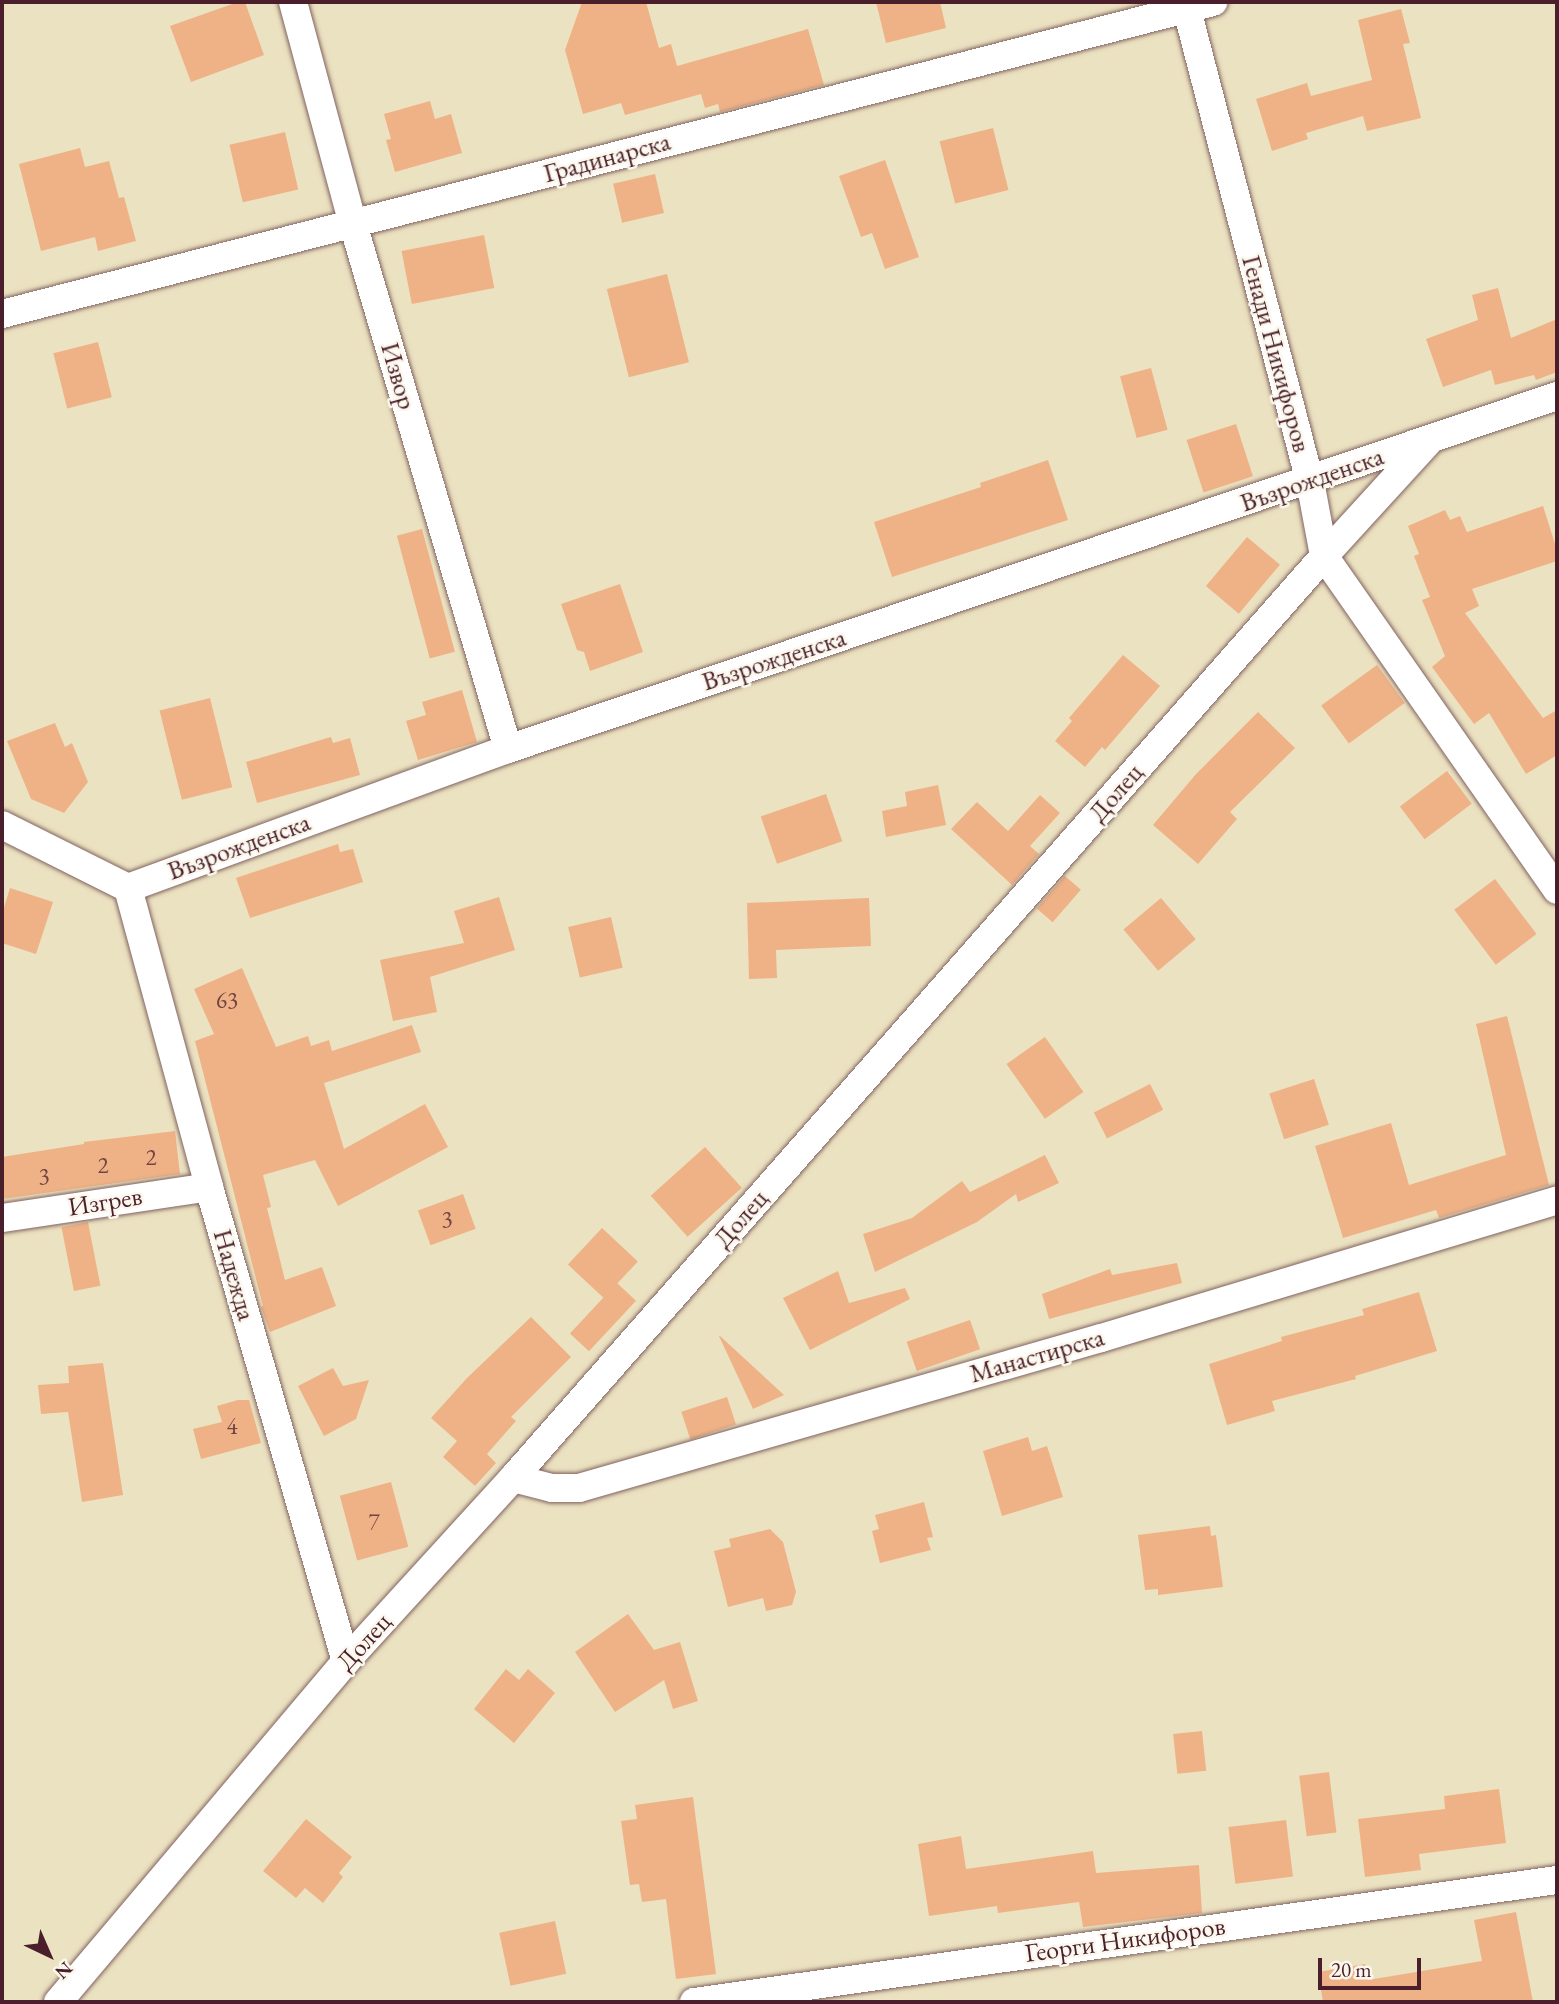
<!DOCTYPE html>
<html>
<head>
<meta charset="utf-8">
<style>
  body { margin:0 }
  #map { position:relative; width:1559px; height:2004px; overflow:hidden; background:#ebe2c1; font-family:"EB Garamond",serif }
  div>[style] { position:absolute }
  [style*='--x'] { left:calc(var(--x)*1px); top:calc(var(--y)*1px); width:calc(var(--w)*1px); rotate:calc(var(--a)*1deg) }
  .building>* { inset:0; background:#efb287; transform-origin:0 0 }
  .roads { filter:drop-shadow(0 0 2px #826360) drop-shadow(0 0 2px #826360) }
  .minor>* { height:28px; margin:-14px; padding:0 14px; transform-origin:14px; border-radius:14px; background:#fff }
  span { translate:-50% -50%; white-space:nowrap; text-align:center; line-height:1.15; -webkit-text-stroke:5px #fbf7ec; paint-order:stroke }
  .number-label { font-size:23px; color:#734442 }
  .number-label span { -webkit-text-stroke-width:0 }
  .street-label { font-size:26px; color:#4a1f2b }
  .frame { position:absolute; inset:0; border:4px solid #4a1f2b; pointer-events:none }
  .north { position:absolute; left:14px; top:1920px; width:70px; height:70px; -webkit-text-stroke:5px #fbf7ec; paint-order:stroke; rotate:136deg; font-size:19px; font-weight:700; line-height:28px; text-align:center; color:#4a1f2b }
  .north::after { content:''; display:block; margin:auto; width:24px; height:32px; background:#4a1f2b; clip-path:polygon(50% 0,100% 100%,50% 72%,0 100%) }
  .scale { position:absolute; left:1318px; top:1958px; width:103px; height:32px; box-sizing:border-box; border:4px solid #4a1f2b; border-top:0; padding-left:9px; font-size:21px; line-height:24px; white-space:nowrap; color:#4a1f2b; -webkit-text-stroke:5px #fbf7ec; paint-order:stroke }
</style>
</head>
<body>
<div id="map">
  <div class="building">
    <div style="clip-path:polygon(238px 2px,245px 2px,264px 55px,191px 82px,170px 26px)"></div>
    <div style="clip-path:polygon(582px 2px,646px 2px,659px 48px,671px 44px,677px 66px,808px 29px,824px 85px,720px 112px,718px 104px,705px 108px,701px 94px,625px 115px,621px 103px,583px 114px,565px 50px)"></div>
    <div style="clip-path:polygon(876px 2px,940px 2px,946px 28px,886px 43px)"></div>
    <div style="clip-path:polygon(1401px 9px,1410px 43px,1403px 44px,1421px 118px,1367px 131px,1363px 116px,1306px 133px,1308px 139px,1272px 151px,1256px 99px,1307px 83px,1311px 96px,1372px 80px,1358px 20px)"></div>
    <div style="clip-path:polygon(430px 101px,435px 119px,451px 114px,462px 153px,395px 172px,386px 140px,391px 139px,384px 114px)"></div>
    <div style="left:993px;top:128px;width:64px;height:55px;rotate:76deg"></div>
    <div style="left:285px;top:132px;width:59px;height:57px;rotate:77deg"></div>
    <div style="clip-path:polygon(80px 148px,85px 167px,109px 161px,119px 198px,124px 197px,136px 241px,98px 251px,95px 237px,41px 251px,19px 164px)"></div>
    <div style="clip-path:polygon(885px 160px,919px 257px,885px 269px,872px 233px,861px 237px,839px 176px)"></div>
    <div style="left:655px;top:174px;width:40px;height:43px;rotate:77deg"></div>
    <div style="left:484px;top:235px;width:54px;height:84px;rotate:79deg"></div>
    <div style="left:667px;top:274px;width:91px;height:62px;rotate:76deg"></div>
    <div style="clip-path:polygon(1498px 288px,1511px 338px,1557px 319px,1557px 372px,1536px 380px,1534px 375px,1495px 385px,1491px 370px,1443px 387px,1426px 339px,1478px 320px,1472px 295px)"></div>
    <div style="left:98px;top:342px;width:57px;height:46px;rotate:76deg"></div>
    <div style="left:1151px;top:368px;width:64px;height:32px;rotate:75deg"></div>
    <div style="left:1236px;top:424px;width:55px;height:52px;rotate:72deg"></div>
    <div style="clip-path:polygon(1048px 460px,1068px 520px,892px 577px,874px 522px,981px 487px,980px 483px)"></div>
    <div style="clip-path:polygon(1543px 506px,1557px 550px,1557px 561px,1472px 589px,1479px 606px,1465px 613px,1543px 718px,1557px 710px,1557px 755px,1526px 774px,1489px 713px,1474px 724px,1432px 667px,1445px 656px,1422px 600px,1430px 597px,1414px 556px,1419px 554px,1408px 526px,1445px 510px,1450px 520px,1460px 516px,1467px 532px)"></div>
    <div style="left:422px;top:529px;width:127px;height:26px;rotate:75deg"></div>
    <div style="left:1247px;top:537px;width:43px;height:64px;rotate:40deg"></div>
    <div style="clip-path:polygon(620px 584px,643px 652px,590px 671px,584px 652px,577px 650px,561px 604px)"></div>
    <div style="clip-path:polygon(1123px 655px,1160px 686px,1105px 750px,1102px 747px,1085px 767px,1055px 741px,1072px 721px,1069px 718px)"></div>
    <div style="left:1377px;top:665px;width:47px;height:69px;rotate:54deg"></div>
    <div style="clip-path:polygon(462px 690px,477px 742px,418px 760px,406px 721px,426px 715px,422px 702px)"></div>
    <div style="left:210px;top:698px;width:92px;height:52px;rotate:76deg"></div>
    <div style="clip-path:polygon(1258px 712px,1295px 748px,1230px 812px,1237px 819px,1198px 864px,1153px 825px,1196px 774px)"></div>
    <div style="clip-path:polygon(55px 723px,65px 747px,72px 743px,88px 782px,64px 813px,31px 799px,7px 741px)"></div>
    <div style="clip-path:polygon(331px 737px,333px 743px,350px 738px,360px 775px,257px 803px,246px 762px)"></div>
    <div style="left:1447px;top:771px;width:41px;height:59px;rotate:53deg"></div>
    <div style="clip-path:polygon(938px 785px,946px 825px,886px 837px,882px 811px,907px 806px,905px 792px)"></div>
    <div style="left:826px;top:794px;width:50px;height:69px;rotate:71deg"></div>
    <div style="clip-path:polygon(1040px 795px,1060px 813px,1030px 846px,1039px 854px,1012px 885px,951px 829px,977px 802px,1008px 831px)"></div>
    <div style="clip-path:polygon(338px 844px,340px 852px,353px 849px,363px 882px,250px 918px,236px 878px)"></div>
    <div style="left:1065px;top:876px;width:21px;height:43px;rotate:41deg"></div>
    <div style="left:1495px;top:879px;width:69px;height:51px;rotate:53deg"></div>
    <div style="clip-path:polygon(10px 888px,53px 902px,36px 954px,2px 943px,2px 914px)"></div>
    <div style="clip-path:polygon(499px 897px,515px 950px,430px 977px,437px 1012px,393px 1021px,380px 960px,464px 943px,454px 911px)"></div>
    <div style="clip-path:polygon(869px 898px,871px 946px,776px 950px,777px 978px,749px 979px,747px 903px)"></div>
    <div style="left:1161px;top:898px;width:54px;height:49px;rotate:50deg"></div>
    <div style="left:611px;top:917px;width:52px;height:44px;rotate:77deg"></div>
    <div style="clip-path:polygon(242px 968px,276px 1047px,308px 1036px,311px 1046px,329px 1040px,332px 1051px,412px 1025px,421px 1052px,324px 1083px,344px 1149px,425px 1104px,448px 1147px,338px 1206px,315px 1160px,263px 1175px,271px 1207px,267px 1208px,285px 1280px,322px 1267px,336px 1306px,270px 1332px,261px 1307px,263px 1306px,195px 1041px,214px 1034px,194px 989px)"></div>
    <div style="clip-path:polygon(1507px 1016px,1549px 1185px,1439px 1218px,1436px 1210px,1343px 1238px,1315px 1146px,1391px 1123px,1409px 1185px,1506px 1155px,1476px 1024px)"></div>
    <div style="left:1045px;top:1037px;width:67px;height:47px;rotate:55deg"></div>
    <div style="left:1314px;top:1079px;width:48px;height:47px;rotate:72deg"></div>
    <div style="left:1150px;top:1084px;width:29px;height:63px;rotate:63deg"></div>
    <div style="clip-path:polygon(175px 1131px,180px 1174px,2px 1199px,2px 1157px,84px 1144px,84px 1142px)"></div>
    <div style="left:705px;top:1147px;width:55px;height:73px;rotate:48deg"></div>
    <div style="clip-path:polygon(1045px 1155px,1059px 1183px,1018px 1202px,1016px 1194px,977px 1222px,875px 1272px,863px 1234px,912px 1218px,962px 1181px,970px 1192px)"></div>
    <div style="left:463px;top:1194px;width:37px;height:48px;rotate:70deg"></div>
    <div style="left:88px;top:1222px;width:65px;height:27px;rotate:79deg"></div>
    <div style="left:602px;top:1228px;width:49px;height:50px;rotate:43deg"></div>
    <div style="clip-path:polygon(1177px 1263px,1182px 1283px,1049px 1319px,1042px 1294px,1110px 1269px,1112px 1275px)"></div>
    <div style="clip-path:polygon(838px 1271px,849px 1303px,905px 1288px,910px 1299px,810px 1350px,783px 1298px)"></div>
    <div style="left:617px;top:1283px;width:26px;height:69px;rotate:43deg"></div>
    <div style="clip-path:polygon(1419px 1292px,1437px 1351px,1355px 1376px,1356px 1379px,1272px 1401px,1275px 1411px,1227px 1425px,1209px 1364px,1282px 1341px,1281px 1337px,1364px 1315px,1362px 1309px)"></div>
    <div style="clip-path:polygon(531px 1317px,571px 1357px,511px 1417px,516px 1421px,487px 1454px,496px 1463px,475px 1486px,443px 1457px,457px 1441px,431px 1418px,467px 1378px)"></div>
    <div style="left:970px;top:1320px;width:31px;height:67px;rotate:71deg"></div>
    <div style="clip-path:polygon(719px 1336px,720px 1336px,784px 1395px,753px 1409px)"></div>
    <div style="clip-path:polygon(103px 1363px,123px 1495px,82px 1502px,68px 1412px,41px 1414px,38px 1385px,69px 1383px,68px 1366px)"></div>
    <div style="clip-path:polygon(333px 1368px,343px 1386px,369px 1380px,356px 1419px,324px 1436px,298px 1386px)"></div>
    <div style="left:727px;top:1397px;width:29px;height:48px;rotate:72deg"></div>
    <div style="clip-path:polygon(238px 1400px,249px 1400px,261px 1443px,201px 1459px,193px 1429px,222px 1422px,217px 1406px)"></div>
    <div style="clip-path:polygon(1028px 1437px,1032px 1451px,1047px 1446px,1063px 1497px,1002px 1516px,983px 1451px)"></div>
    <div style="left:391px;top:1482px;width:67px;height:53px;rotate:75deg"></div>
    <div style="clip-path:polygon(924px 1502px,933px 1537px,927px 1538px,931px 1550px,880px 1563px,872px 1531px,879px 1529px,875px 1515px)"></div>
    <div style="clip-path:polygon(1210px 1526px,1211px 1536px,1216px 1535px,1223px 1587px,1158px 1595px,1158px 1589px,1145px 1590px,1138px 1535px)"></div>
    <div style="clip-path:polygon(770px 1529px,783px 1542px,796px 1592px,792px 1605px,766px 1611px,763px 1598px,728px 1607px,714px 1551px,731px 1547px,729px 1539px)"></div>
    <div style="clip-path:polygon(628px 1614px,654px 1650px,680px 1642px,698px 1701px,673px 1709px,664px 1680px,615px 1712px,575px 1652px)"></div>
    <div style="clip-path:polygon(506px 1669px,519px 1680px,528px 1669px,555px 1693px,514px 1743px,474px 1709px)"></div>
    <div style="left:1202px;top:1731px;width:40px;height:29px;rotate:84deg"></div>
    <div style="left:1329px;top:1772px;width:61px;height:30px;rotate:83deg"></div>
    <div style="clip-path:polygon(1499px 1789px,1506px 1843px,1419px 1854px,1421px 1870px,1365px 1877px,1358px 1819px,1445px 1809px,1444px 1796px)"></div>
    <div style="clip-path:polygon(693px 1797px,716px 1974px,676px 1979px,666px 1899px,642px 1902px,639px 1884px,630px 1885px,621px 1821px,637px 1819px,635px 1805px)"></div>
    <div style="clip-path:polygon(306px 1819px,352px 1857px,339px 1873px,343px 1877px,323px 1903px,305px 1888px,296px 1898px,263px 1871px)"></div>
    <div style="left:1286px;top:1820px;width:57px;height:58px;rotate:83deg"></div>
    <div style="clip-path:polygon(961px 1836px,966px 1869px,1093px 1851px,1096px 1873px,1199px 1865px,1202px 1913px,1083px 1927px,1079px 1902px,998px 1913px,997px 1906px,929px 1916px,918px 1844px)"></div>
    <div style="clip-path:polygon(1516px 1912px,1533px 2002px,1323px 2002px,1318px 1972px,1365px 1964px,1368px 1980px,1482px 1961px,1474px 1920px)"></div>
    <div style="left:555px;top:1921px;width:54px;height:57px;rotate:78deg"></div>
  </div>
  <div class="roads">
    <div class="minor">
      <div style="--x:293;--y:2;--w:230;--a:74.9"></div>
      <div style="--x:353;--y:224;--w:547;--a:73.55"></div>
      <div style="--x:1185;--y:2;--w:495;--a:75.4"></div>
      <div style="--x:1310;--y:481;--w:76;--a:79.4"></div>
      <div style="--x:1324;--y:556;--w:407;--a:55.1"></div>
      <div style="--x:2;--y:314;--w:1251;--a:-14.45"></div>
      <div style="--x:2;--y:825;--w:141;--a:26.6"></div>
      <div style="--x:128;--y:888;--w:405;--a:-20.1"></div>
      <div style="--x:508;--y:749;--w:1107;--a:-18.6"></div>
      <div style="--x:128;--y:888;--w:310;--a:74.8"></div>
      <div style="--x:209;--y:1187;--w:493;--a:73.9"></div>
      <div style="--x:2;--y:1218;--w:209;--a:-8.5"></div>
      <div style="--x:513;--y:1478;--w:40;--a:14.4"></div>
      <div style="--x:552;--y:1488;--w:27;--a:0"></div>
      <div style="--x:579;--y:1488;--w:543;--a:-16.03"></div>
      <div style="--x:1101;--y:1338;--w:476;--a:-16.8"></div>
      <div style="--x:58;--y:2002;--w:446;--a:-49.8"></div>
      <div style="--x:346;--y:1661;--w:248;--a:-47.6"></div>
      <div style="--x:513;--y:1478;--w:1228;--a:-48.66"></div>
      <div style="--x:1324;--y:556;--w:157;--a:-47.6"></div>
      <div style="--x:694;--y:2002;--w:872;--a:-8.05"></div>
    </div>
  </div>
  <div class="number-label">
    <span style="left:227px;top:1000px">63</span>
    <span style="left:151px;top:1157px">2</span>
    <span style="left:103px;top:1165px">2</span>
    <span style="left:44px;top:1176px">3</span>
    <span style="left:447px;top:1219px">3</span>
    <span style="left:232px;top:1426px">4</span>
    <span style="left:374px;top:1522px">7</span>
  </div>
  <div class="street-label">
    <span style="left:607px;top:158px;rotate:-15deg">Градинарска</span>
    <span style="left:1276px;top:354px;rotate:75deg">Генади Никифоров</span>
    <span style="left:398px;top:376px;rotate:74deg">Извор</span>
    <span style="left:1312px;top:480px;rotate:-19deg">Възрожденска</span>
    <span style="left:774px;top:660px;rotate:-18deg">Възрожденска</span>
    <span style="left:1116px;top:793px;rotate:-49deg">Долец</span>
    <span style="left:239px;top:847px;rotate:-20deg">Възрожденска</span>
    <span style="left:105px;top:1202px;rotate:-9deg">Изгрев</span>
    <span style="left:741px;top:1219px;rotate:-49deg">Долец</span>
    <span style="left:234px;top:1275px;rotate:74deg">Надежда</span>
    <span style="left:1037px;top:1356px;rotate:-16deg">Манастирска</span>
    <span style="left:364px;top:1642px;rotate:-48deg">Долец</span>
    <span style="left:1125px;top:1940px;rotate:-8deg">Георги Никифоров</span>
  </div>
  <div class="frame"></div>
  <div class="north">N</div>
  <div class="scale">20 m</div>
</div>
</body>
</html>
